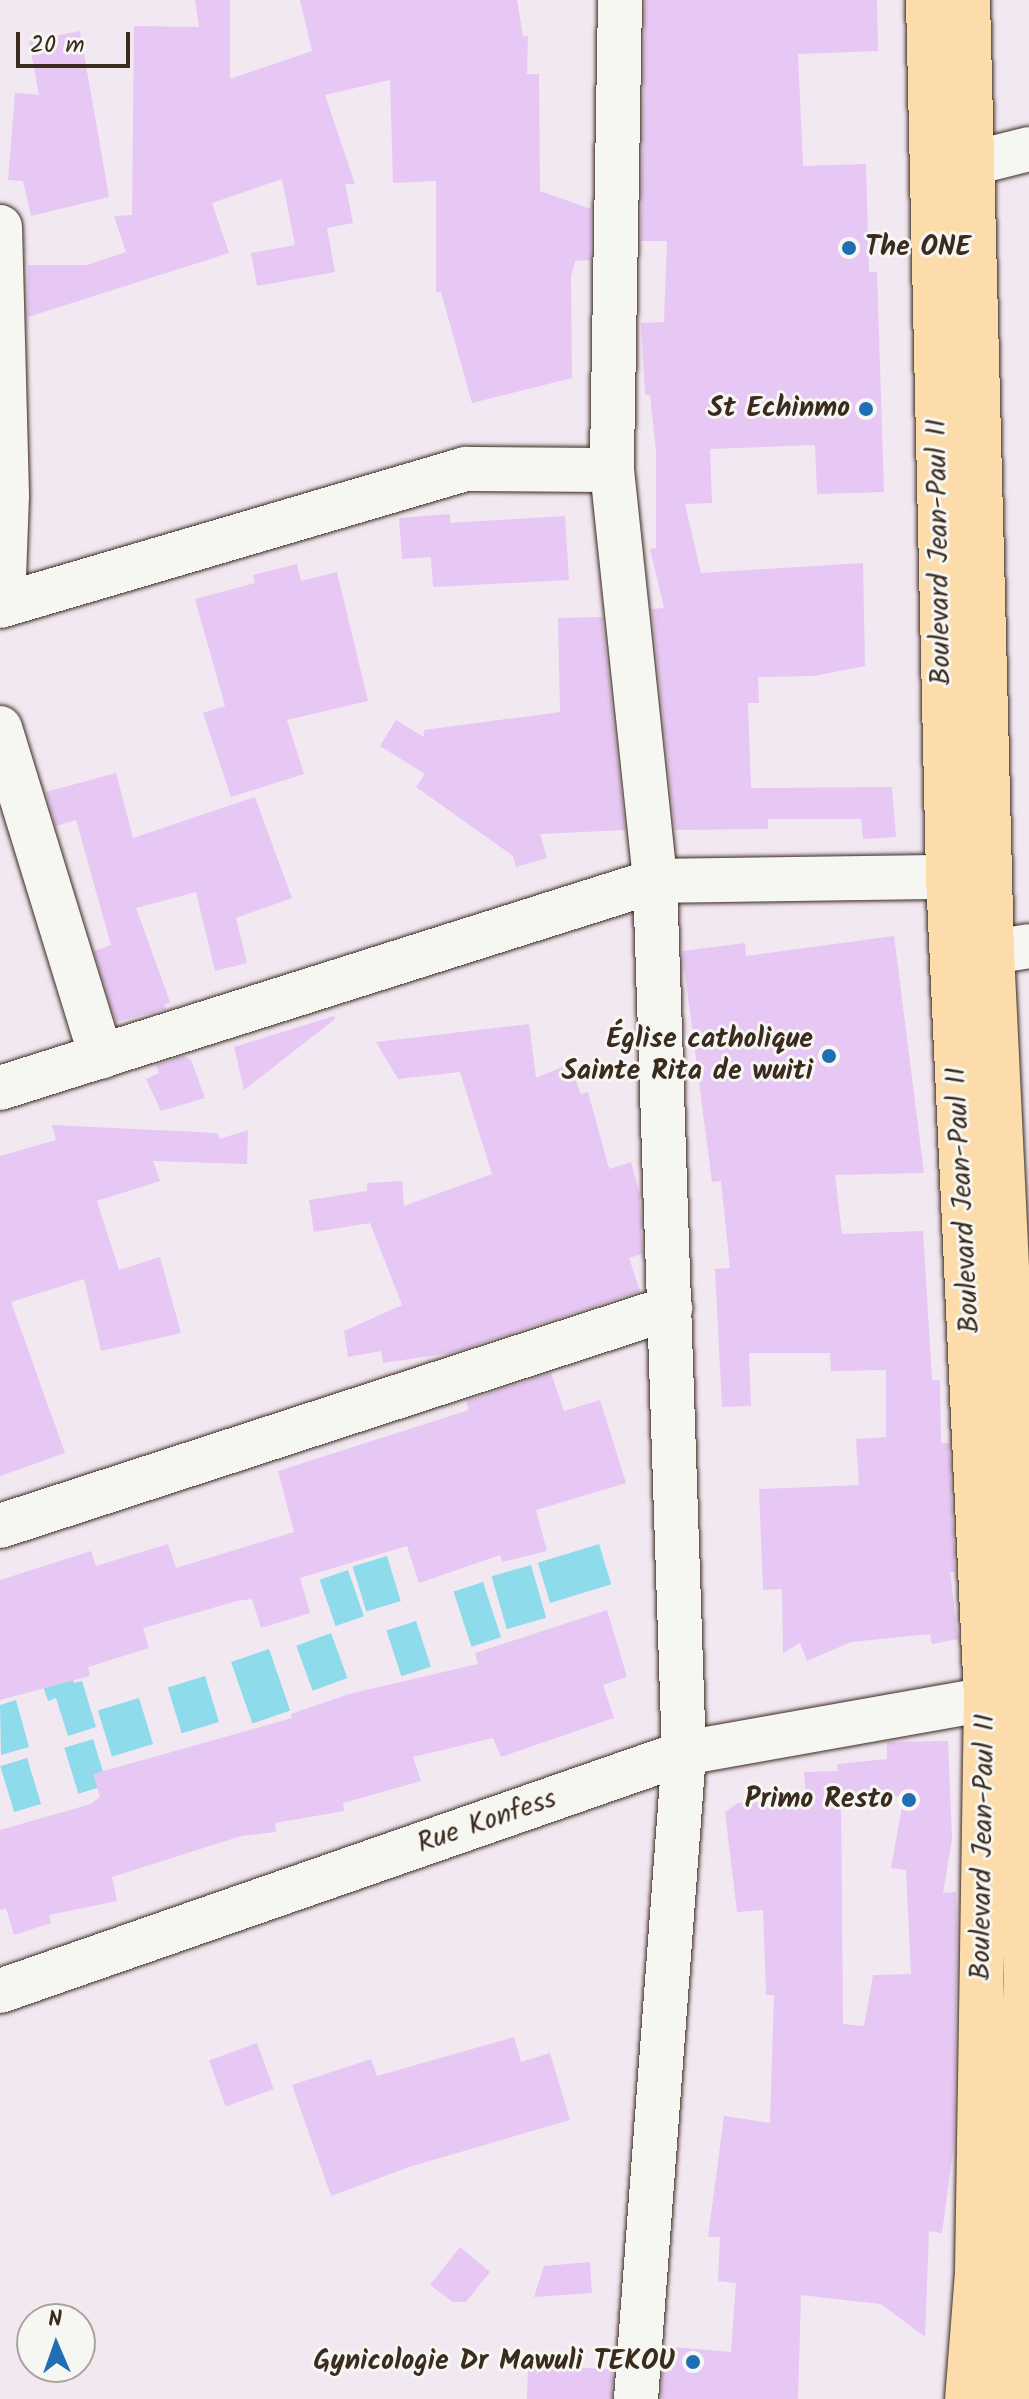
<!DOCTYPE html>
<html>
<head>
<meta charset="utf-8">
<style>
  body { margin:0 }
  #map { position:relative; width:1029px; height:2399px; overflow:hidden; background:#f2e8f2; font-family:Kalam,sans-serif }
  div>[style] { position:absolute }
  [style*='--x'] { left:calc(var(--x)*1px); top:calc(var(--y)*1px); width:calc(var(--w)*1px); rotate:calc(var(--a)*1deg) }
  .water>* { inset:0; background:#8ddbeb; transform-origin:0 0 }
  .building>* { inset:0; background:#e7c7f3; transform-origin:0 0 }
  .roads { filter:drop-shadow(0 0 2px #3b2a1e) drop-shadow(0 0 2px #3b2a1e) }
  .minor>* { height:44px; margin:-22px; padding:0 22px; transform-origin:22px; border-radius:22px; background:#f6f6f2 }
  .major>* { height:44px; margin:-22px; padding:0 22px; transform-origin:22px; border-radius:22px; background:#fcdcab }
  .dots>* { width:22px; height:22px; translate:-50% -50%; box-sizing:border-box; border:4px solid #f6f6f2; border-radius:50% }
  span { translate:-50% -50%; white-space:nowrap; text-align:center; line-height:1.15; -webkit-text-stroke:6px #f6f6f2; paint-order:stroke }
  .poi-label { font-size:28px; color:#3b2a1e; font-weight:700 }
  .left { translate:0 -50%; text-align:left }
  .right { translate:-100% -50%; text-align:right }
  .street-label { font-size:28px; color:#3b2a1e }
  .north { position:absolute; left:16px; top:2303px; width:80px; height:80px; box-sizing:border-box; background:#f6f6f2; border:2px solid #aba49d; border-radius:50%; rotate:358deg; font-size:22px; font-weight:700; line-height:32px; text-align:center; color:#3b2a1e }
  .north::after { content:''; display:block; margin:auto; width:28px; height:36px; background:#1f6fb2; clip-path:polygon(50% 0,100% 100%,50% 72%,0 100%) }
  .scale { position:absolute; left:16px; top:32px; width:114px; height:36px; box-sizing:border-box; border:4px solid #3b2a1e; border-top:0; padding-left:10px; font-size:24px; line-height:28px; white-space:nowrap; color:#3b2a1e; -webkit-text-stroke:6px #f6f6f2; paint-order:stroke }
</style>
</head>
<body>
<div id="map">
  <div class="water">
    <div style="left:599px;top:1544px;width:42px;height:64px;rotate:73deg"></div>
    <div style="left:387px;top:1556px;width:47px;height:36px;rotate:73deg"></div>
    <div style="left:531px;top:1565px;width:55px;height:41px;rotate:74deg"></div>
    <div style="left:348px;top:1570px;width:49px;height:30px;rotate:71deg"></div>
    <div style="left:483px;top:1582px;width:58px;height:31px;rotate:72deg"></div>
    <div style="left:416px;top:1621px;width:48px;height:31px;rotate:72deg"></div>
    <div style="left:331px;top:1633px;width:48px;height:37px;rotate:70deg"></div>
    <div style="clip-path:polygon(61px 1646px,74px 1683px,82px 1681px,96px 1727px,68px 1736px,56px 1698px,48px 1701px,33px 1655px)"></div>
    <div style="left:269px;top:1649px;width:65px;height:40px;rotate:71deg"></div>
    <div style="left:205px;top:1676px;width:48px;height:39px;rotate:73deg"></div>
    <div style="left:139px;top:1698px;width:48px;height:43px;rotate:73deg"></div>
    <div style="clip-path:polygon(16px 1700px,29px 1747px,1px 1755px,0 1705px)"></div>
    <div style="left:93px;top:1739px;width:48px;height:30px;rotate:73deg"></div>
    <div style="left:27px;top:1758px;width:48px;height:28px;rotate:73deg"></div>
  </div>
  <div class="building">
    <div style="clip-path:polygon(195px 0,230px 0,230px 79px,312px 51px,300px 0,517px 0,523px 36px,528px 36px,527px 74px,539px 74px,540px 191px,591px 209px,591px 260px,575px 261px,571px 277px,572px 378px,472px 403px,441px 292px,436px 292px,436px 181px,393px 183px,390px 80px,325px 95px,355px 184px,345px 184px,353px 223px,327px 228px,335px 272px,257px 286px,251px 253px,295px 245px,282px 179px,212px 203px,229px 253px,28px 317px,28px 265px,87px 265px,126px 252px,114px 216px,132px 215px,134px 26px,199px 27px)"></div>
    <div style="clip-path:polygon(645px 0,877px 0,878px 51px,798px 54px,803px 166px,866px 164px,869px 272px,877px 272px,884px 492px,817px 494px,815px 445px,710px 449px,712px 503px,685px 504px,701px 573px,863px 563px,865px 666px,814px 676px,758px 677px,759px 703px,748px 703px,751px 788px,892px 787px,896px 837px,863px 839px,861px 819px,768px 819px,768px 829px,675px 830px,652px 609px,664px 608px,650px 549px,656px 548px,656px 451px,650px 395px,645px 395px,641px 323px,664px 322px,667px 241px,641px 241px)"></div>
    <div style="clip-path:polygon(80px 31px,109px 197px,31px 216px,23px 181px,8px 180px,15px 93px,39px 95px,29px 41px)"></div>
    <div style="clip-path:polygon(450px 514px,450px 523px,565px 516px,569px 580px,433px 587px,431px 557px,402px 559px,399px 518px)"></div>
    <div style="clip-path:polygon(297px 564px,301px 581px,337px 572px,368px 701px,287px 720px,304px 774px,231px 797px,203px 713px,225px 706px,195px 599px,255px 583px,253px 575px)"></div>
    <div style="clip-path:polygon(602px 617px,625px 830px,540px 834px,547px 858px,516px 867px,513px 856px,416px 787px,425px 774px,380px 746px,396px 720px,424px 737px,424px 730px,560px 712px,558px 618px)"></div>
    <div style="clip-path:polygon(116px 773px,133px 838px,255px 797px,292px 898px,236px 918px,247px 963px,215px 971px,196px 892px,136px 908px,170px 1002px,164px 1005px,166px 1009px,116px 1022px,94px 951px,111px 945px,76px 820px,56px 826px,46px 792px)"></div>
    <div style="clip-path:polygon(894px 936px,924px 1173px,835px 1175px,842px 1234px,923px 1231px,932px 1380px,940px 1380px,941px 1443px,949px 1443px,955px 1572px,950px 1572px,958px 1639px,932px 1644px,930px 1634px,851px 1642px,807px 1661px,800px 1643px,783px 1653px,782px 1589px,763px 1590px,759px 1489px,859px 1485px,856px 1439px,886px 1437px,886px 1370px,831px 1371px,830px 1353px,749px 1353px,751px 1406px,722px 1407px,715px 1269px,730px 1268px,721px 1181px,712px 1182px,682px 951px,745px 943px,746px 956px)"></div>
    <div style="clip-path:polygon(334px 1016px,335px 1019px,244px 1090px,234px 1047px)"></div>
    <div style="clip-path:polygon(529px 1024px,536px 1078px,569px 1064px,581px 1094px,588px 1092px,609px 1169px,631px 1162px,640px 1196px,642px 1254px,629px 1258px,640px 1291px,451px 1353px,383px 1363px,381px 1351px,348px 1357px,344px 1331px,402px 1305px,370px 1223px,314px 1232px,309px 1200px,367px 1191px,367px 1183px,402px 1181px,404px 1206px,492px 1174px,460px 1072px,398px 1079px,376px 1042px)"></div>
    <div style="clip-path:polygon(184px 1056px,191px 1060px,205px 1098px,161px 1111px,146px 1079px,159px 1073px,156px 1065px)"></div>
    <div style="clip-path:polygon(52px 1125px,217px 1133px,220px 1139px,248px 1130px,247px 1164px,153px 1161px,160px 1181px,97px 1201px,119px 1270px,160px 1257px,181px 1333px,101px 1351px,84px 1279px,11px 1302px,65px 1453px,0 1476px,0 1156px,56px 1140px)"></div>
    <div style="clip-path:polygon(551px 1373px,564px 1411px,600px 1400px,626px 1483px,536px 1510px,547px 1551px,502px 1562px,500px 1555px,419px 1583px,407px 1546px,300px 1578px,310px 1613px,261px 1628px,252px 1599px,237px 1601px,143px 1628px,149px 1648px,88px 1667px,90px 1676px,0 1700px,0 1580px,91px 1551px,96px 1566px,168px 1544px,176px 1568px,294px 1532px,278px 1471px,469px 1410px,466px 1401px)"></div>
    <div style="clip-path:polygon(607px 1610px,627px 1677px,603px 1685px,614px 1718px,501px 1757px,493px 1738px,413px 1757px,421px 1781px,343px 1803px,344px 1811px,275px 1823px,276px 1832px,241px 1836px,112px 1877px,117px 1901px,49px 1915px,51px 1923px,14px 1935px,6px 1908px,0 1910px,0 1830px,91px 1804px,100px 1797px,93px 1774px,292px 1718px,291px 1714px,349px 1694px,478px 1664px,475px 1653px)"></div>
    <div style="clip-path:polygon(evenodd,948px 1741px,952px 1839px,943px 1893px,956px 1892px,957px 1927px,954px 2144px,942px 2233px,929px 2231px,925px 2337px,881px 2304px,801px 2295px,798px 2399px,661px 2399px,663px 2370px,671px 2371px,674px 2347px,731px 2352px,736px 2283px,718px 2281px,720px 2237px,708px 2237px,724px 2116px,770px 2123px,774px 1995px,766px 1995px,763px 1910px,737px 1912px,725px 1812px,738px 1803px,806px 1800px,804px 1772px,838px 1771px,837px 1764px,887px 1759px,887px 1742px,948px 1741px,841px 1796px,904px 1796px,891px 1868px,906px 1870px,911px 1974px,873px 1975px,864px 2026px,843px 2024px,841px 1796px)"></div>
    <div style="clip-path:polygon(514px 2037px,521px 2062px,550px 2053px,570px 2120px,409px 2167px,331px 2196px,292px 2085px,371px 2059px,377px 2076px)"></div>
    <div style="left:257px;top:2043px;width:49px;height:51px;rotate:70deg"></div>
    <div style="clip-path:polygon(460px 2247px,490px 2272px,466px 2302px,453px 2302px,430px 2285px)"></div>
    <div style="clip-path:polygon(590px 2262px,592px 2293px,534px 2297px,544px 2266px)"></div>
    <div style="left:528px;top:2366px;width:85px;height:33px;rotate:2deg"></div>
  </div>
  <div class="roads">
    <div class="minor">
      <div style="--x:620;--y:0;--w:470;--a:91"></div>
      <div style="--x:612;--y:470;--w:413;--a:84"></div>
      <div style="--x:655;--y:881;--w:872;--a:88.1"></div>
      <div style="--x:684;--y:1753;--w:648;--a:94.25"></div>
      <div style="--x:973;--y:163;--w:58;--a:-14"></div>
      <div style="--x:0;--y:227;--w:269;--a:88.5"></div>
      <div style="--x:7;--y:496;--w:109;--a:92.1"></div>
      <div style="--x:0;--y:606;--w:485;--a:-16.4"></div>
      <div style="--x:465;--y:469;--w:147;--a:0.4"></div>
      <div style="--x:0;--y:728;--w:344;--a:72.9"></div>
      <div style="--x:992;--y:952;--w:37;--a:-9"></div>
      <div style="--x:0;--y:1088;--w:687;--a:-17.54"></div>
      <div style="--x:655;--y:881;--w:293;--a:-0.8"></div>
      <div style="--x:0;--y:1526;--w:705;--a:-18.02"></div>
      <div style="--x:0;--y:1991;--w:724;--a:-19.19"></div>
      <div style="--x:684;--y:1753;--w:307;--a:-10.1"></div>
    </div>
    <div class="major">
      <div style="--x:928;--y:0;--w:877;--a:88.69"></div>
      <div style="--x:948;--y:877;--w:823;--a:87.35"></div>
      <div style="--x:986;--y:1699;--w:574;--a:90.9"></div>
      <div style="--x:977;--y:2273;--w:126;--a:94.5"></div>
      <div style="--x:968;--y:0;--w:952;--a:88.56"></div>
      <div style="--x:992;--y:952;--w:715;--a:87.27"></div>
      <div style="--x:1026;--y:1666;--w:310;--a:90"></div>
      <div style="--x:1026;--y:1976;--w:423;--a:92.4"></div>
    </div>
  </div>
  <div class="dots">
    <div style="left:849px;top:248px;background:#1f6fb2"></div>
    <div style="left:866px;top:409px;background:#1f6fb2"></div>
    <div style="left:829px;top:1056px;background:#1f6fb2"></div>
    <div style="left:909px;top:1800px;background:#1f6fb2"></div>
    <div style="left:693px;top:2362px;background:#1f6fb2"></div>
  </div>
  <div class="poi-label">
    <span class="left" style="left:865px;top:248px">The ONE</span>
    <span class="right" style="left:850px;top:409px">St Echinmo</span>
    <span class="right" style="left:813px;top:1056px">Église catholique<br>Sainte Rita de wuiti</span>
    <span class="right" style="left:893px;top:1800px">Primo Resto</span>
    <span class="right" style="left:675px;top:2362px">Gynicologie Dr Mawuli TEKOU</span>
  </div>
  <div class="street-label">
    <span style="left:940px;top:552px;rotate:-91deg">Boulevard Jean-Paul II</span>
    <span style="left:964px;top:1200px;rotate:-93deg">Boulevard Jean-Paul II</span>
    <span style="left:487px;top:1822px;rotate:-19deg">Rue Konfess</span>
    <span style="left:984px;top:1847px;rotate:-89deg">Boulevard Jean-Paul II</span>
  </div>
  <div class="north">N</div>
  <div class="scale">20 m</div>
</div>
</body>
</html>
